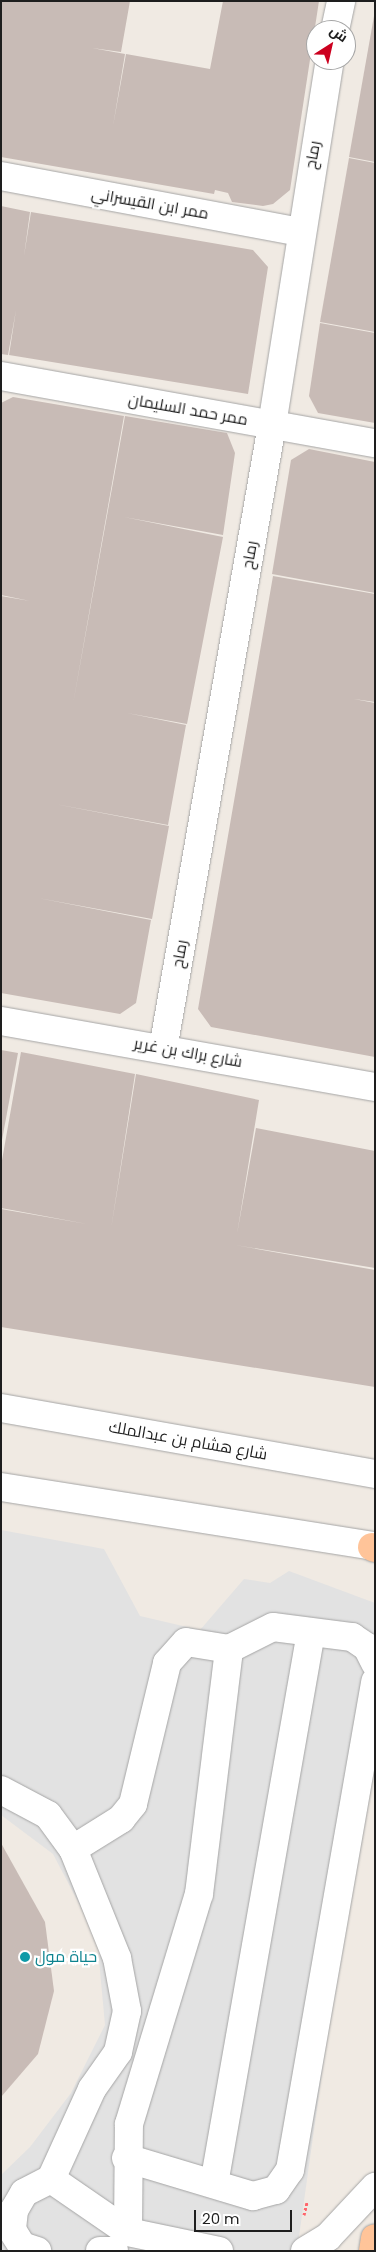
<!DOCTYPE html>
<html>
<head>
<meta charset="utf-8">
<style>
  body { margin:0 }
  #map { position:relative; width:376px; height:2252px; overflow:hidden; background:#f0eae3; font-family:Poppins,Cairo,sans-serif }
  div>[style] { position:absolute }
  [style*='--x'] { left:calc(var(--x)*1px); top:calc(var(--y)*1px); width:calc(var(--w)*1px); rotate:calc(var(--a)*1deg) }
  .parking>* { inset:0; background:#e2e2e2 }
  .building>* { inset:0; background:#c8bbb6 }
  .path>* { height:3px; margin-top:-1.5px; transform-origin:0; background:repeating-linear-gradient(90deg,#ff656c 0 2.5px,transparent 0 5px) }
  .roads { filter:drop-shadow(0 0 1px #a5a5a5) drop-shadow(0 0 1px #a5a5a5) }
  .minor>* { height:28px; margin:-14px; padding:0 14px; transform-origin:14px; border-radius:14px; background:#fff }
  .major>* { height:28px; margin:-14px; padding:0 14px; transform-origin:14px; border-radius:14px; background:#ffc499 }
  .dots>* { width:14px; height:14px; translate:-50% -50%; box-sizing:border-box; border:2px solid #fff; border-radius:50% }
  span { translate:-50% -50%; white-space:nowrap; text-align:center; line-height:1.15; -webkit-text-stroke:4.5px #fff; paint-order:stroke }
  .street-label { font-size:16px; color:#1e1e1e }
  .culture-label { font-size:16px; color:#0d838f }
  .left { translate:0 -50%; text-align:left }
  .frame { position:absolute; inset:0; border:2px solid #1e1e1e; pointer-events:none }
  .north { position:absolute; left:306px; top:20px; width:50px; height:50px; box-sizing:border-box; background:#fff; border:1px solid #a5a5a5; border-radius:50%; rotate:35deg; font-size:14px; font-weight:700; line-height:20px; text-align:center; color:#1e1e1e }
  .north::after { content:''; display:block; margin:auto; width:18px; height:22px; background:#cc001f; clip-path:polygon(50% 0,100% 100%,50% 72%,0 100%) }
  .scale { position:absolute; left:194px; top:2210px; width:98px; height:22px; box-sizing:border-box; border:2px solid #1e1e1e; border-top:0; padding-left:6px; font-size:15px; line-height:18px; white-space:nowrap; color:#1e1e1e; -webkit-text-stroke:4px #fff; paint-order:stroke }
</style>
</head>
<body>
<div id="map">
  <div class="parking">
    <div style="clip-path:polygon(1px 1530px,104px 1549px,140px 1616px,200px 1630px,244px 1579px,270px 1583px,289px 1571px,375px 1603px,375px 1695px,297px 2251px,1px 2251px,1px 2175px,30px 2147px,71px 2093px,105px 2025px,97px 1938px,53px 1854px,1px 1815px)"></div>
  </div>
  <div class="building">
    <div style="clip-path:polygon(1px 1px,130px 1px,121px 52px,92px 48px,125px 54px,113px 126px,126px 54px,210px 69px,223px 1px,319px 1px,290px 190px,273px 204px,263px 206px,232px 202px,228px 193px,215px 190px,214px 194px,1px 157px)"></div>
    <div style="clip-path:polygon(374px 16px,375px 16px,375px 162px,349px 157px)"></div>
    <div style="clip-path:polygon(349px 158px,375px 163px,375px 332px,320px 322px)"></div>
    <div style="clip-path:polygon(1px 206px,30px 212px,24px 256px,31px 212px,253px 250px,268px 267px,248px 394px,9px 355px,16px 310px,8px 355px,1px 354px)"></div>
    <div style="clip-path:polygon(320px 323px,375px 333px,375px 423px,318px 413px,309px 396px)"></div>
    <div style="clip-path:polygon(13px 397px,124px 416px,73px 704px,125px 416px,227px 433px,235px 453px,223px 535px,124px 517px,223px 537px,187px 724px,127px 713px,186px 725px,168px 825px,55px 804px,169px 826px,152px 919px,38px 898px,151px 920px,136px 1003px,120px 1014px,1px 993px,1px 596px,30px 601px,1px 595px,1px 403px)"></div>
    <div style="clip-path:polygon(309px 449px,375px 462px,375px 593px,272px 574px,291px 460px)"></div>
    <div style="clip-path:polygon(273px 576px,375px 594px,375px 702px,354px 699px,375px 703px,375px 1057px,211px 1027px,198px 1009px)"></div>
    <div style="clip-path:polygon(1px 1050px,18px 1053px,2px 1140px,1px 1140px)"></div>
    <div style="clip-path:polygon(21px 1052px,135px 1074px,111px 1229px,136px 1074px,259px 1100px,237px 1234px,256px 1128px,375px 1151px,375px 1268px,235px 1245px,375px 1270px,375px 1387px,1px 1327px,1px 1209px,87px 1224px,1px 1208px,1px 1166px)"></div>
    <div style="clip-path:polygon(1px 1843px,45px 1922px,54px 1991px,38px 2054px,1px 2097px)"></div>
  </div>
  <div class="path">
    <div style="--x:304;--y:2215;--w:13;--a:-77"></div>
  </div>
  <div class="roads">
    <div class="minor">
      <div style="--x:335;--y:30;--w:30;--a:-78"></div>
      <div style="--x:1;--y:176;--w:304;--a:10.6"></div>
      <div style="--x:1;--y:376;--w:380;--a:10.2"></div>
      <div style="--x:1;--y:1021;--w:380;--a:10"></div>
      <div style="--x:163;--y:1049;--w:633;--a:-80.09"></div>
      <div style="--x:272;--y:425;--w:370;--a:-81"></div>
      <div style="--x:1;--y:1408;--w:380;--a:10"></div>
      <div style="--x:1;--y:1487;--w:379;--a:9"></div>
      <div style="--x:1;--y:1790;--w:53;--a:28"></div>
      <div style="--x:48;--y:1815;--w:42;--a:53.7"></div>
      <div style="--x:73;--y:1849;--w:118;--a:68"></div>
      <div style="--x:117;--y:1958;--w:54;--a:79.3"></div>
      <div style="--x:127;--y:2011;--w:42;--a:102.4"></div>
      <div style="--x:118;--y:2052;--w:45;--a:125.1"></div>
      <div style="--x:92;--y:2089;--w:99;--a:114.5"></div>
      <div style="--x:51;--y:2179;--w:30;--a:153"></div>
      <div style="--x:24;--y:2193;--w:20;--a:120"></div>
      <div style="--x:14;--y:2210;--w:20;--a:96"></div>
      <div style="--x:12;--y:2230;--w:19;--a:58"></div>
      <div style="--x:22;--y:2246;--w:16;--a:18"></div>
      <div style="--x:73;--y:1849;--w:57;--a:-32"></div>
      <div style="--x:121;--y:1819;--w:19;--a:-51"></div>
      <div style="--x:133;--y:1804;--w:145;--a:-76.4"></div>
      <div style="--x:167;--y:1663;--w:28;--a:-48"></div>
      <div style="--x:186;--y:1642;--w:44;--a:9.2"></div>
      <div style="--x:229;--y:1649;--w:49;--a:-26.6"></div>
      <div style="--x:273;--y:1627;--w:80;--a:7.2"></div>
      <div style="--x:352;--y:1637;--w:18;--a:34"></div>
      <div style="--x:367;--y:1647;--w:18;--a:63"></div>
      <div style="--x:126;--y:2158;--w:133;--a:16.7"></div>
      <div style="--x:253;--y:2196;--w:24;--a:-15"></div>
      <div style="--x:276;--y:2190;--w:24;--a:-55"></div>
      <div style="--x:290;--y:2170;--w:496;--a:-80.1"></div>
      <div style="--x:51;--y:2179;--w:93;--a:34.5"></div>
      <div style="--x:128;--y:2232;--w:93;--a:11.8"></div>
      <div style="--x:214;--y:2184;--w:560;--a:-80.03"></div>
      <div style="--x:128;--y:2232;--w:108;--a:-89.5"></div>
      <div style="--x:129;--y:2124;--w:240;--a:-73.1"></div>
      <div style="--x:199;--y:1894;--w:247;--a:-83"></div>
      <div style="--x:100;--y:2251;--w:14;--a:0"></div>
      <div style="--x:305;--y:2251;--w:27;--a:-31"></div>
      <div style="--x:328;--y:2237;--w:69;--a:-46.8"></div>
    </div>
    <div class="major">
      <div style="--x:372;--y:1547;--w:3;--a:18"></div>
      <div style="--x:373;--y:2251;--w:13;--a:-81"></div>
    </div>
  </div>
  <div class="dots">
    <div style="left:25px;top:1957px;background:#0f9aa8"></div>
  </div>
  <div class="street-label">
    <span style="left:313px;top:155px;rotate:-80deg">رماح</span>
    <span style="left:150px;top:204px;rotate:10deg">ممر ابن القيسراني</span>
    <span style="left:188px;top:410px;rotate:10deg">ممر حمد السليمان</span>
    <span style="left:250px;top:555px;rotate:-80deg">رماح</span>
    <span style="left:180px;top:954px;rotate:-80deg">رماح</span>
    <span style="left:188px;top:1053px;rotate:10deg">شارع براك بن غرير</span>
    <span style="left:188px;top:1441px;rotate:10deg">شارع هشام بن عبدالملك</span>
  </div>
  <div class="culture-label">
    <span class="left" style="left:35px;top:1957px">حياة مول</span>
  </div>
  <div class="frame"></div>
  <div class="north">ش</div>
  <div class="scale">20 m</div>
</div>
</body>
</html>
